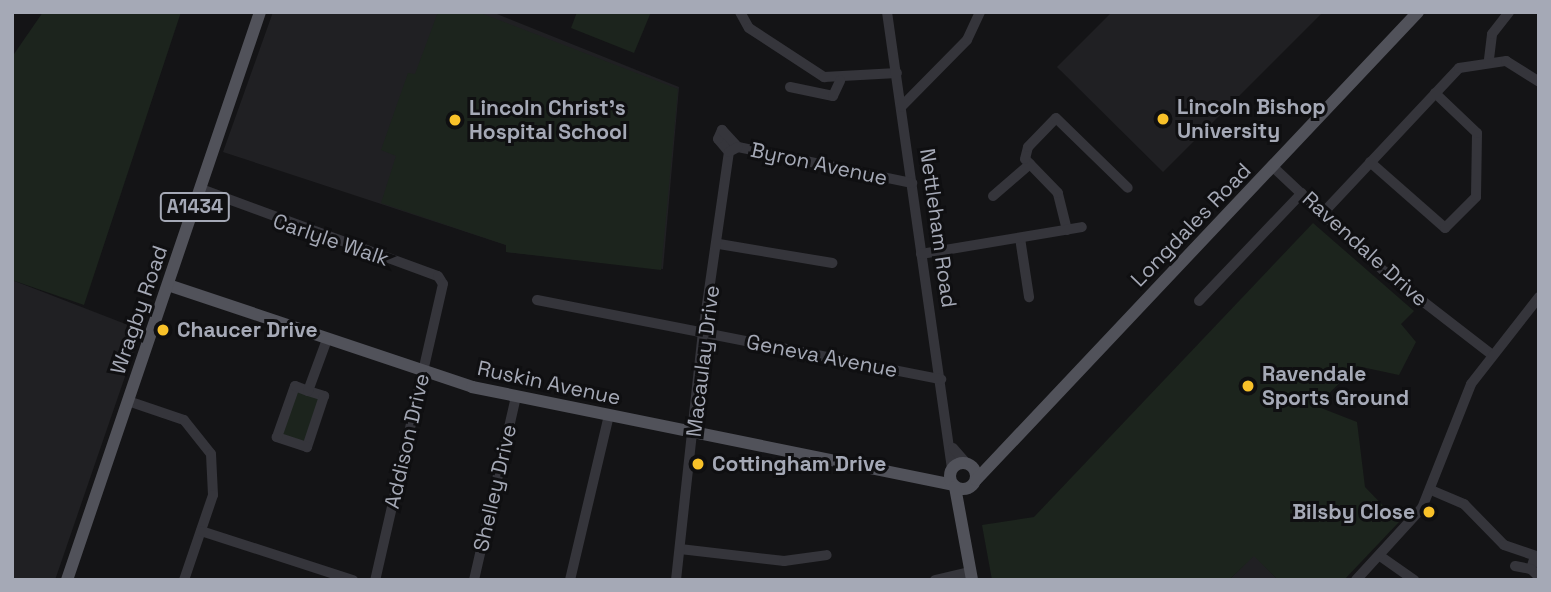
<!DOCTYPE html>
<html>
<head>
<meta charset="utf-8">
<style>
  body { margin:0 }
  #map { position:relative; width:1551px; height:592px; overflow:hidden; background:#141416; font-family:"Space Grotesk",sans-serif }
  div>[style] { position:absolute }
  [style*='--x'] { left:calc(var(--x)*1px); top:calc(var(--y)*1px); width:calc(var(--w)*1px); rotate:calc(var(--a)*1deg) }
  .built>* { inset:0; background:#202023 }
  .green>* { inset:0; background:#1c241d; transform-origin:0 0 }
  .minor>* { height:10px; margin:-5px; padding:0 5px; transform-origin:5px; border-radius:5px; background:#35353b }
  .major>* { height:12px; margin:-6px; padding:0 6px; transform-origin:6px; border-radius:6px; background:#51525a }
  .major>.ring { margin:-6px; padding:0; box-sizing:content-box; background:none; border:12px solid #51525a; border-radius:50% }
  .dots>* { width:19px; height:19px; translate:-50% -50%; box-sizing:border-box; border:4px solid #0f0f11; border-radius:50% }
  span { translate:-50% -50%; white-space:nowrap; text-align:center; line-height:1.15; -webkit-text-stroke:6px #0f0f11; paint-order:stroke }
  .shield-label span { padding:2px 5px; background:#0f0f11; border:2px solid; border-radius:5px; -webkit-text-stroke-width:0 }
  .shield-label { font-size:19px; color:#a5a9b6; font-weight:700 }
  .poi-label { font-size:21px; color:#a5a9b6; font-weight:700 }
  .left { translate:0 -50%; text-align:left }
  .right { translate:-100% -50%; text-align:right }
  .street-label { font-size:21px; color:#a5a9b6 }
  .frame { position:absolute; inset:0; border:14px solid #a5a9b6; pointer-events:none }
</style>
</head>
<body>
<div id="map">
  <div class="built">
    <div style="clip-path:polygon(273px 12px,492px 12px,679px 87px,663px 269px,506px 252px,506px 245px,223px 152px)"></div>
    <div style="clip-path:polygon(1112px 12px,1323px 12px,1163px 172px,1057px 67px)"></div>
    <div style="clip-path:polygon(12px 280px,141px 330px,55px 580px,12px 580px)"></div>
    <div style="clip-path:polygon(1254px 555px,1278px 580px,1229px 580px)"></div>
  </div>
  <div class="green">
    <div style="clip-path:polygon(43px 12px,181px 12px,84px 305px,12px 280px,12px 57px)"></div>
    <div style="clip-path:polygon(438px 12px,478px 12px,678px 89px,661px 270px,506px 252px,506px 245px,381px 203px,396px 156px,381px 150px,408px 73px,415px 74px)"></div>
    <div style="clip-path:polygon(577px 12px,651px 12px,634px 53px,571px 28px)"></div>
    <div style="clip-path:polygon(1313px 223px,1414px 311px,1401px 324px,1416px 342px,1399px 375px,1357px 366px,1316px 406px,1357px 422px,1365px 487px,1399px 522px,1344px 580px,1278px 580px,1254px 556px,1229px 580px,992px 580px,982px 525px,1034px 517px)"></div>
    <div style="left:295px;top:386px;width:31px;height:54px;rotate:19deg"></div>
  </div>
  <div class="minor">
    <div style="--x:740;--y:12;--w:18;--a:61"></div>
    <div style="--x:749;--y:28;--w:90;--a:33.2"></div>
    <div style="--x:824;--y:77;--w:73;--a:-3.1"></div>
    <div style="--x:887;--y:12;--w:462;--a:81.9"></div>
    <div style="--x:1489;--y:59;--w:25;--a:-83"></div>
    <div style="--x:1492;--y:34;--w:28;--a:-52"></div>
    <div style="--x:790;--y:87;--w:44;--a:11.8"></div>
    <div style="--x:833;--y:96;--w:17;--a:-65"></div>
    <div style="--x:901;--y:107;--w:94;--a:-45.4"></div>
    <div style="--x:967;--y:40;--w:31;--a:-65"></div>
    <div style="--x:729;--y:152;--w:17;--a:-130"></div>
    <div style="--x:718;--y:139;--w:10;--a:-66"></div>
    <div style="--x:722;--y:130;--w:23;--a:47"></div>
    <div style="--x:738;--y:147;--w:178;--a:11.7"></div>
    <div style="--x:1370;--y:162;--w:100;--a:41.3"></div>
    <div style="--x:1445;--y:228;--w:44;--a:-45"></div>
    <div style="--x:1476;--y:197;--w:64;--a:-89.1"></div>
    <div style="--x:1477;--y:133;--w:58;--a:-136.4"></div>
    <div style="--x:1273;--y:167;--w:154;--a:43.2"></div>
    <div style="--x:1385;--y:272;--w:134;--a:37.7"></div>
    <div style="--x:201;--y:189;--w:252;--a:20.2"></div>
    <div style="--x:438;--y:276;--w:9;--a:58"></div>
    <div style="--x:443;--y:284;--w:304;--a:102.9"></div>
    <div style="--x:993;--y:196;--w:49;--a:-40.9"></div>
    <div style="--x:1323;--y:213;--w:199;--a:-46.8"></div>
    <div style="--x:1459;--y:68;--w:48;--a:-8.5"></div>
    <div style="--x:1506;--y:61;--w:39;--a:32"></div>
    <div style="--x:1067;--y:230;--w:38;--a:-104"></div>
    <div style="--x:1058;--y:193;--w:47;--a:-134.1"></div>
    <div style="--x:1025;--y:159;--w:12;--a:-76"></div>
    <div style="--x:1028;--y:147;--w:40;--a:-46"></div>
    <div style="--x:1056;--y:118;--w:100;--a:44.2"></div>
    <div style="--x:1020;--y:238;--w:60;--a:81.3"></div>
    <div style="--x:719;--y:244;--w:115;--a:9.5"></div>
    <div style="--x:921;--y:254;--w:163;--a:-9.5"></div>
    <div style="--x:537;--y:300;--w:412;--a:11.1"></div>
    <div style="--x:1199;--y:301;--w:149;--a:-46.4"></div>
    <div style="--x:308;--y:391;--w:17;--a:17"></div>
    <div style="--x:324;--y:396;--w:54;--a:108.4"></div>
    <div style="--x:307;--y:447;--w:32;--a:-162"></div>
    <div style="--x:277;--y:437;--w:54;--a:-70.6"></div>
    <div style="--x:295;--y:386;--w:14;--a:21"></div>
    <div style="--x:308;--y:391;--w:52;--a:-69.8"></div>
    <div style="--x:128;--y:401;--w:59;--a:18.7"></div>
    <div style="--x:184;--y:420;--w:43;--a:51.5"></div>
    <div style="--x:211;--y:454;--w:41;--a:87.2"></div>
    <div style="--x:213;--y:495;--w:90;--a:108.8"></div>
    <div style="--x:953;--y:448;--w:21;--a:49"></div>
    <div style="--x:1431;--y:490;--w:36;--a:23"></div>
    <div style="--x:1464;--y:504;--w:57;--a:45.7"></div>
    <div style="--x:1504;--y:545;--w:37;--a:19"></div>
    <div style="--x:201;--y:531;--w:160;--a:17.9"></div>
    <div style="--x:680;--y:549;--w:105;--a:6.6"></div>
    <div style="--x:784;--y:561;--w:43;--a:-7.9"></div>
    <div style="--x:1380;--y:556;--w:42;--a:35.2"></div>
    <div style="--x:1535;--y:556;--w:14;--a:107"></div>
    <div style="--x:1531;--y:569;--w:11;--a:45"></div>
    <div style="--x:1515;--y:566;--w:16;--a:11"></div>
    <div style="--x:474;--y:580;--w:188;--a:-77.1"></div>
    <div style="--x:570;--y:580;--w:170;--a:-76.7"></div>
    <div style="--x:676;--y:580;--w:249;--a:-83.8"></div>
    <div style="--x:703;--y:332;--w:182;--a:-81.8"></div>
    <div style="--x:729;--y:152;--w:10;--a:-29"></div>
    <div style="--x:935;--y:580;--w:37;--a:-13"></div>
    <div style="--x:1356;--y:580;--w:98;--a:-47.5"></div>
    <div style="--x:1422;--y:508;--w:133;--a:-68.4"></div>
    <div style="--x:1471;--y:384;--w:110;--a:-52"></div>
  </div>
  <div class="major">
    <div style="--x:168;--y:285;--w:321;--a:18.5"></div>
    <div style="--x:472;--y:387;--w:491;--a:11.5"></div>
    <div class="ring" style="left:950px;top:463px;width:14px;height:14px"></div>
    <div style="--x:976;--y:480;--w:644;--a:-46.64"></div>
    <div style="--x:955;--y:487;--w:95;--a:79.6"></div>
    <div style="--x:67;--y:580;--w:600;--a:-71.23"></div>
  </div>
  <div class="dots">
    <div style="left:1163px;top:119px;background:#f8c129"></div>
    <div style="left:455px;top:120px;background:#f8c129"></div>
    <div style="left:163px;top:330px;background:#f8c129"></div>
    <div style="left:1248px;top:386px;background:#f8c129"></div>
    <div style="left:698px;top:464px;background:#f8c129"></div>
    <div style="left:1429px;top:512px;background:#f8c129"></div>
  </div>
  <div class="shield-label">
    <span style="left:195px;top:207px">A1434</span>
  </div>
  <div class="poi-label">
    <span class="left" style="left:1177px;top:119px">Lincoln Bishop<br>University</span>
    <span class="left" style="left:469px;top:120px">Lincoln Christ's<br>Hospital School</span>
    <span class="left" style="left:177px;top:330px">Chaucer Drive</span>
    <span class="left" style="left:1262px;top:386px">Ravendale<br>Sports Ground</span>
    <span class="left" style="left:712px;top:464px">Cottingham Drive</span>
    <span class="right" style="left:1415px;top:512px">Bilsby Close</span>
  </div>
  <div class="street-label">
    <span style="left:819px;top:164px;rotate:12deg">Byron Avenue</span>
    <span style="left:1191px;top:225px;rotate:-46deg">Longdales Road</span>
    <span style="left:938px;top:228px;rotate:82deg">Nettleham Road</span>
    <span style="left:331px;top:240px;rotate:19deg">Carlyle Walk</span>
    <span style="left:1365px;top:249px;rotate:42deg">Ravendale Drive</span>
    <span style="left:139px;top:310px;rotate:-71deg">Wragby Road</span>
    <span style="left:822px;top:356px;rotate:11deg">Geneva Avenue</span>
    <span style="left:703px;top:361px;rotate:-83deg">Macaulay Drive</span>
    <span style="left:549px;top:383px;rotate:12deg">Ruskin Avenue</span>
    <span style="left:407px;top:441px;rotate:-77deg">Addison Drive</span>
    <span style="left:495px;top:488px;rotate:-77deg">Shelley Drive</span>
  </div>
  <div class="frame"></div>
</div>
</body>
</html>
